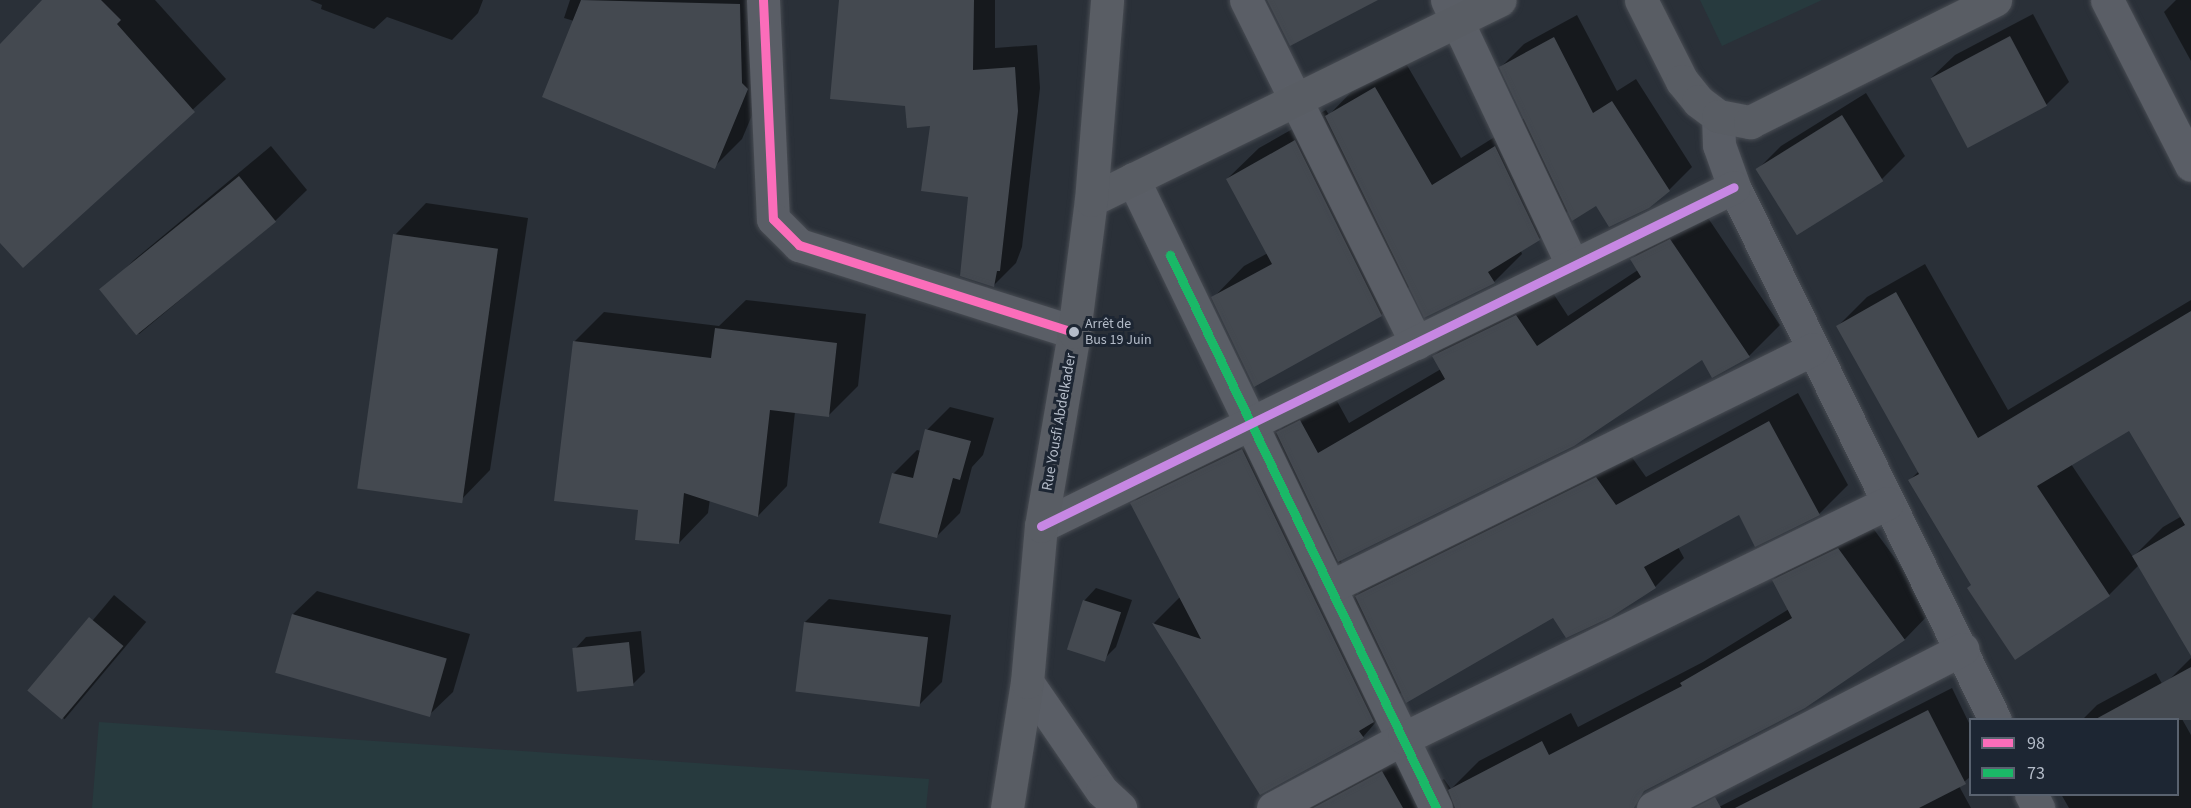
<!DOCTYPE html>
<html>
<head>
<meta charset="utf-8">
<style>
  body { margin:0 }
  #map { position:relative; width:2191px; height:808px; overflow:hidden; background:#2a3038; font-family:"Source Sans 3",sans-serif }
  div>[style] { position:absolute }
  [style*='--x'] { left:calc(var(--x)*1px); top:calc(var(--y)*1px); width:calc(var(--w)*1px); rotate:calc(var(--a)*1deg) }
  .green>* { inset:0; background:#273a3e }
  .shadow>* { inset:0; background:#0007; transform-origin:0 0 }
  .building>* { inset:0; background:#444950; transform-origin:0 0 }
  .roads { filter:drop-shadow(0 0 2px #484c53) drop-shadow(0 0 2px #484c53) }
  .street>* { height:33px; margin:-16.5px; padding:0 16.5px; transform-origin:16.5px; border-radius:16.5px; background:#5a5e66 }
  .secondary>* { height:33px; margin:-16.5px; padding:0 16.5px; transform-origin:16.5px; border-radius:16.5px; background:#595d64 }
  .bus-1>* { height:9px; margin:-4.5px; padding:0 4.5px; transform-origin:4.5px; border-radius:4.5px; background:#fb6dba }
  .bus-2>* { height:9px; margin:-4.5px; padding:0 4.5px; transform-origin:4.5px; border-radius:4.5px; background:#1ab867 }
  .bus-3>* { height:9px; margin:-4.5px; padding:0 4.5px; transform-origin:4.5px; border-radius:4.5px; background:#c787e3 }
  .dots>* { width:16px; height:16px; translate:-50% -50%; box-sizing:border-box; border:3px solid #1d2633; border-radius:50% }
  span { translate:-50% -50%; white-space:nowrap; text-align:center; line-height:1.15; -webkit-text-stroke:6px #1d2633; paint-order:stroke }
  .bus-label { font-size:14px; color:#b4bcc9 }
  .left { translate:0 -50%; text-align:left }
  .street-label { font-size:15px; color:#b4bcc9 }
  .legend { position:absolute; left:1969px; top:718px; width:210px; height:78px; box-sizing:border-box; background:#1d2633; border:2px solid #59626f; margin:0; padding:8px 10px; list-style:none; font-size:18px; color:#b4bcc9 }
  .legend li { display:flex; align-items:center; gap:12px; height:30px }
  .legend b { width:30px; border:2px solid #59626f }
</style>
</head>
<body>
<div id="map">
  <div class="green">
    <div style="clip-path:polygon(1700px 0,1822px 0,1722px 46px)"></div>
    <div style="clip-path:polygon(99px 722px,929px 779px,926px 808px,92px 808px)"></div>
  </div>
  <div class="shadow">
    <div style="clip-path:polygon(45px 0,155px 0,226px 79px,23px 266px,0 241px,0 46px)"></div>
    <div style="clip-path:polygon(310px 0,483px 0,478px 13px,452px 40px,387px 17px,374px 29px,321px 9px,322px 5px)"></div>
    <div style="clip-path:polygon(570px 0,768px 0,775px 61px,742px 139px,714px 167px,574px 21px,564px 18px)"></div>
    <div style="clip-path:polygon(853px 0,995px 0,995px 48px,1037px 45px,1040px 88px,1022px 247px,1016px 263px,994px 285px,969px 195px,932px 124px,907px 105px)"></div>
    <div style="clip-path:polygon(2176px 0,2191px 0,2191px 61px,2164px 12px)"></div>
    <div style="clip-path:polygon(2033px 14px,2069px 82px,2046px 105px,1931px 78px,1955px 55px)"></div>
    <div style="clip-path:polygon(1577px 15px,1617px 91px,1636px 79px,1692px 167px,1669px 190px,1569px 210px,1539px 239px,1521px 251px,1522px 254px,1494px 282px,1425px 316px,1410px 286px,1381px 315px,1213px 298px,1244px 266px,1268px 253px,1227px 179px,1259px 148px,1326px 110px,1329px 115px,1355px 88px,1404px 60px,1461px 158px,1525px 118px,1501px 67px,1524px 44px)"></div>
    <div style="clip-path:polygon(1866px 93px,1905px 156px,1882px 179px,1757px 170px,1781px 146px)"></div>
    <div style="clip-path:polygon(271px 146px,307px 190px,275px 221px,139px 334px,103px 291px,134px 260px)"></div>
    <div style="clip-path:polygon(426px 203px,528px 218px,490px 470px,459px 502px,395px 235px)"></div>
    <div style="clip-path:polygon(1702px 209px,1780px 325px,1749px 356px,1703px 358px,1340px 559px,1357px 595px,1385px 567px,1626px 449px,1646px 477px,1798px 393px,1848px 485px,1819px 514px,1740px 513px,1678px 547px,1684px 558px,1655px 587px,1553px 616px,1402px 692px,1363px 737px,1261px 793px,1154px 623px,1180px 597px,1132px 504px,1162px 473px,1273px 419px,1279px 431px,1309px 401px,1331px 390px,1349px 423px,1441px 369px,1434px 356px,1465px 325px,1547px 284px,1568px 316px,1638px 270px,1632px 259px,1663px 228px)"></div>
    <div style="clip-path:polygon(evenodd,1925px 264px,2008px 410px,2191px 300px,2191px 653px,2139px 565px,2109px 595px,2016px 658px,1910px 480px,1919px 471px,1838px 326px,1867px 297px,1925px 264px,2130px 429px,2182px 516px,2163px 527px,2133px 557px,2071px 464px,2130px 429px)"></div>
    <div style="clip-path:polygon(746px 300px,866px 314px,858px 386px,828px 416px,795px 412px,787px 486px,758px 516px,710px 499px,708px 513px,679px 543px,640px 509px,574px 342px,604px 312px,719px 326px)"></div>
    <div style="clip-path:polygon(950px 407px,994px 418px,983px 455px,972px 467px,960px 513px,936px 537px,893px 474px,917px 450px,921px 451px,927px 430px)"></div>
    <div style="clip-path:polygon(1867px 520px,1933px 610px,1905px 639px,1805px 707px,1605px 808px,1284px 808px,1411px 743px,1435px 784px,1444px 779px,1451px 789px,1479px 761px,1571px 713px,1578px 727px,1703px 662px,1789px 609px,1773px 580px,1802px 551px)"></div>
    <div style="clip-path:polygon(1096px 588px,1132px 600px,1116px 647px,1103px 660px,1084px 601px)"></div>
    <div style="clip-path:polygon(317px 591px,470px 634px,453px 692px,429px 715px,293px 614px)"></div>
    <div style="left:114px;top:595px;width:42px;height:127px;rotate:40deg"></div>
    <div style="clip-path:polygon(829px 599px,951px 615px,942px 682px,919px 705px,805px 622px)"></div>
    <div style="clip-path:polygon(641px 631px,645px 672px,633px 684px,574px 650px,586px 637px)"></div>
    <div style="clip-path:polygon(2191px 658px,2191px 709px,2169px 680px)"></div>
    <div style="clip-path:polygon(2156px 673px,2191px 735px,2191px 808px,2069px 808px,2061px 794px,2178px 794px,2178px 720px,2082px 720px,2097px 705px)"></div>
    <div style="clip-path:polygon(1952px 688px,1970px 725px,1970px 777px,1959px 786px,1971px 808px,1717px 808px)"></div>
  </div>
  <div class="building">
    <div style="clip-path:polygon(42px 0,101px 0,121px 20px,117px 24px,195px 112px,23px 268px,0 243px,0 44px)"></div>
    <div style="clip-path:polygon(581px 0,740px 4px,742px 83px,748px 89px,715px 169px,542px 97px)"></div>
    <div style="clip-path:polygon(839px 0,974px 0,973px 70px,1015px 67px,1018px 111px,1000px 271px,997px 271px,994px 287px,960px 276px,968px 197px,921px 191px,930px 126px,907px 128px,905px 106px,830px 99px)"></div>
    <div style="clip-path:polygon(1267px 0,1378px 0,1290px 46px)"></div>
    <div style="left:2010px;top:36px;width:79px;height:90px;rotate:62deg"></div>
    <div style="clip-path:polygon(1554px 37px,1593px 113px,1612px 101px,1670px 191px,1649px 208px,1609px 227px,1596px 206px,1572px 221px,1499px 67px)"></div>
    <div style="clip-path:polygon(1375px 87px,1432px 185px,1495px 146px,1540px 240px,1488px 272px,1495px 283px,1424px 318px,1325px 116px)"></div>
    <div style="left:1842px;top:115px;width:78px;height:102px;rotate:58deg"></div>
    <div style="clip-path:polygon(1295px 140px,1382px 316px,1254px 387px,1211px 297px,1272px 264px,1226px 179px)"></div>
    <div style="left:239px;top:176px;width:59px;height:180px;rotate:51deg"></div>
    <div style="left:393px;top:234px;width:106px;height:257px;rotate:8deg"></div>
    <div style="clip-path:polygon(1670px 239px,1750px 357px,1712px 378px,1702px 360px,1574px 446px,1338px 562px,1276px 432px,1300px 420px,1318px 453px,1445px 379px,1432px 356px,1516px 315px,1537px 346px,1641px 277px,1630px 259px)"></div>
    <div style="clip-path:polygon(1896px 292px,1978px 438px,2191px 311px,2191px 656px,2132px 556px,2185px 525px,2129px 431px,2037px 486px,2110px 596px,2015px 660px,1967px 588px,1971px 585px,1908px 480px,1919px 474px,1836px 326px)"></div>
    <div style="clip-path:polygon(715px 328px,837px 343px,829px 417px,770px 410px,758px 517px,684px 493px,679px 544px,635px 540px,638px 510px,554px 501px,573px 341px,711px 358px)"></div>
    <div style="clip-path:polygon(1769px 421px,1820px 515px,1755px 547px,1739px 515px,1644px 567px,1656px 588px,1611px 617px,1566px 638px,1553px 618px,1406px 703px,1355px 596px,1596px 477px,1616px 505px)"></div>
    <div style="clip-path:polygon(925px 429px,971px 441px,960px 480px,953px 478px,937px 538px,879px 523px,892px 473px,913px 478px)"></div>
    <div style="clip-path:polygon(1242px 449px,1374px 722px,1359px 731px,1364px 738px,1260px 795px,1152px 623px,1201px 639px,1130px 503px)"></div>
    <div style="clip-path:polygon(1838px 548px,1905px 640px,1805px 708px,1644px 791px,1634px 808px,1455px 808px,1448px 790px,1542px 741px,1549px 755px,1682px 686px,1680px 683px,1792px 618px,1772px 580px)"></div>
    <div style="left:1083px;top:600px;width:40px;height:52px;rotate:18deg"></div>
    <div style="left:292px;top:614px;width:161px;height:61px;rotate:16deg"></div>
    <div style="left:89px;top:617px;width:45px;height:96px;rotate:40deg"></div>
    <div style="left:804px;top:622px;width:125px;height:70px;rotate:7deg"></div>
    <div style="left:629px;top:642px;width:44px;height:57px;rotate:84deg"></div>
    <div style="clip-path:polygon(2191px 667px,2191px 720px,2094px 720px)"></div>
    <div style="clip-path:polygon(1928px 710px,1966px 784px,1919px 808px,1735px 808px)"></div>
    <div style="clip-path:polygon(1382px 771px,1403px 808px,1313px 808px)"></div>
    <div style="clip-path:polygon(1715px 797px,1721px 808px,1694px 808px)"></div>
  </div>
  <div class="roads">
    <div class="street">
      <div style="--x:763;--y:0;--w:219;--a:87.4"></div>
      <div style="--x:773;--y:219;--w:37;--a:45"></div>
      <div style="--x:799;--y:245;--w:288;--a:17.6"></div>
      <div style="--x:1246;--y:0;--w:383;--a:63.6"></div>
      <div style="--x:1447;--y:0;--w:294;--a:64.7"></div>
      <div style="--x:2107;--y:0;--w:185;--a:63"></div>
      <div style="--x:1718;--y:116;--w:29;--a:88"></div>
      <div style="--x:1719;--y:145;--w:45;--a:70.3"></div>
      <div style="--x:1734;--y:187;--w:593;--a:63.91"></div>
      <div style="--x:1133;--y:179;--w:698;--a:64.28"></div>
      <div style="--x:1041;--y:526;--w:771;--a:-26.07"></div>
      <div style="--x:1330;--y:587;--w:538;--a:-26.23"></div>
      <div style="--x:1027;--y:682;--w:132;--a:55.5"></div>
      <div style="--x:1102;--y:791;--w:25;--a:43"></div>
      <div style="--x:2031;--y:794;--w:16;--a:63"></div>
      <div style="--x:1273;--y:808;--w:149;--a:-28.1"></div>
      <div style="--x:1404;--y:738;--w:537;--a:-25.94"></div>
      <div style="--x:1653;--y:808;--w:348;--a:-27.2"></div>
    </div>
    <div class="secondary">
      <div style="--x:1641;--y:0;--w:91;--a:63.2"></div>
      <div style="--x:1682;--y:81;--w:26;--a:51"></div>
      <div style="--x:1698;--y:101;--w:25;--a:37"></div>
      <div style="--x:1718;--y:116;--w:33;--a:11"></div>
      <div style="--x:1750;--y:122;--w:274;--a:-26.5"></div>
      <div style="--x:1091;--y:200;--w:455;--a:-26.1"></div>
      <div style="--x:1007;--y:808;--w:128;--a:-81"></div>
      <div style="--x:1027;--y:682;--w:157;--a:-84.9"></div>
      <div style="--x:1041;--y:526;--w:197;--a:-80.3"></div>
      <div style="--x:1074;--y:332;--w:133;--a:-82.7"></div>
      <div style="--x:1091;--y:200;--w:201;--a:-85.4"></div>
    </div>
  </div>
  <div class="bus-1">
    <div style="--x:763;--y:0;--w:219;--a:87.4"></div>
    <div style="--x:773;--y:219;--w:37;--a:45"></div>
    <div style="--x:799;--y:245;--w:288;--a:17.6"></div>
  </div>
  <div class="bus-2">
    <div style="--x:1170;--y:255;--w:614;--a:64.31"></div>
  </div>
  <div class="bus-3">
    <div style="--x:1041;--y:526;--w:771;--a:-26.07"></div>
  </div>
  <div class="dots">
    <div style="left:1074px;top:332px;background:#b4bcc9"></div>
  </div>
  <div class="bus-label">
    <span class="left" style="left:1085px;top:332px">Arrêt de<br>Bus 19 Juin</span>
  </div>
  <div class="street-label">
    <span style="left:1059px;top:422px;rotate:-80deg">Rue Yousfi Abdelkader</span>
  </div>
  <ul class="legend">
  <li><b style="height:8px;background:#fb6dba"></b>98</li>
  <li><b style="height:8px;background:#1ab867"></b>73</li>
  </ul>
</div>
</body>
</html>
